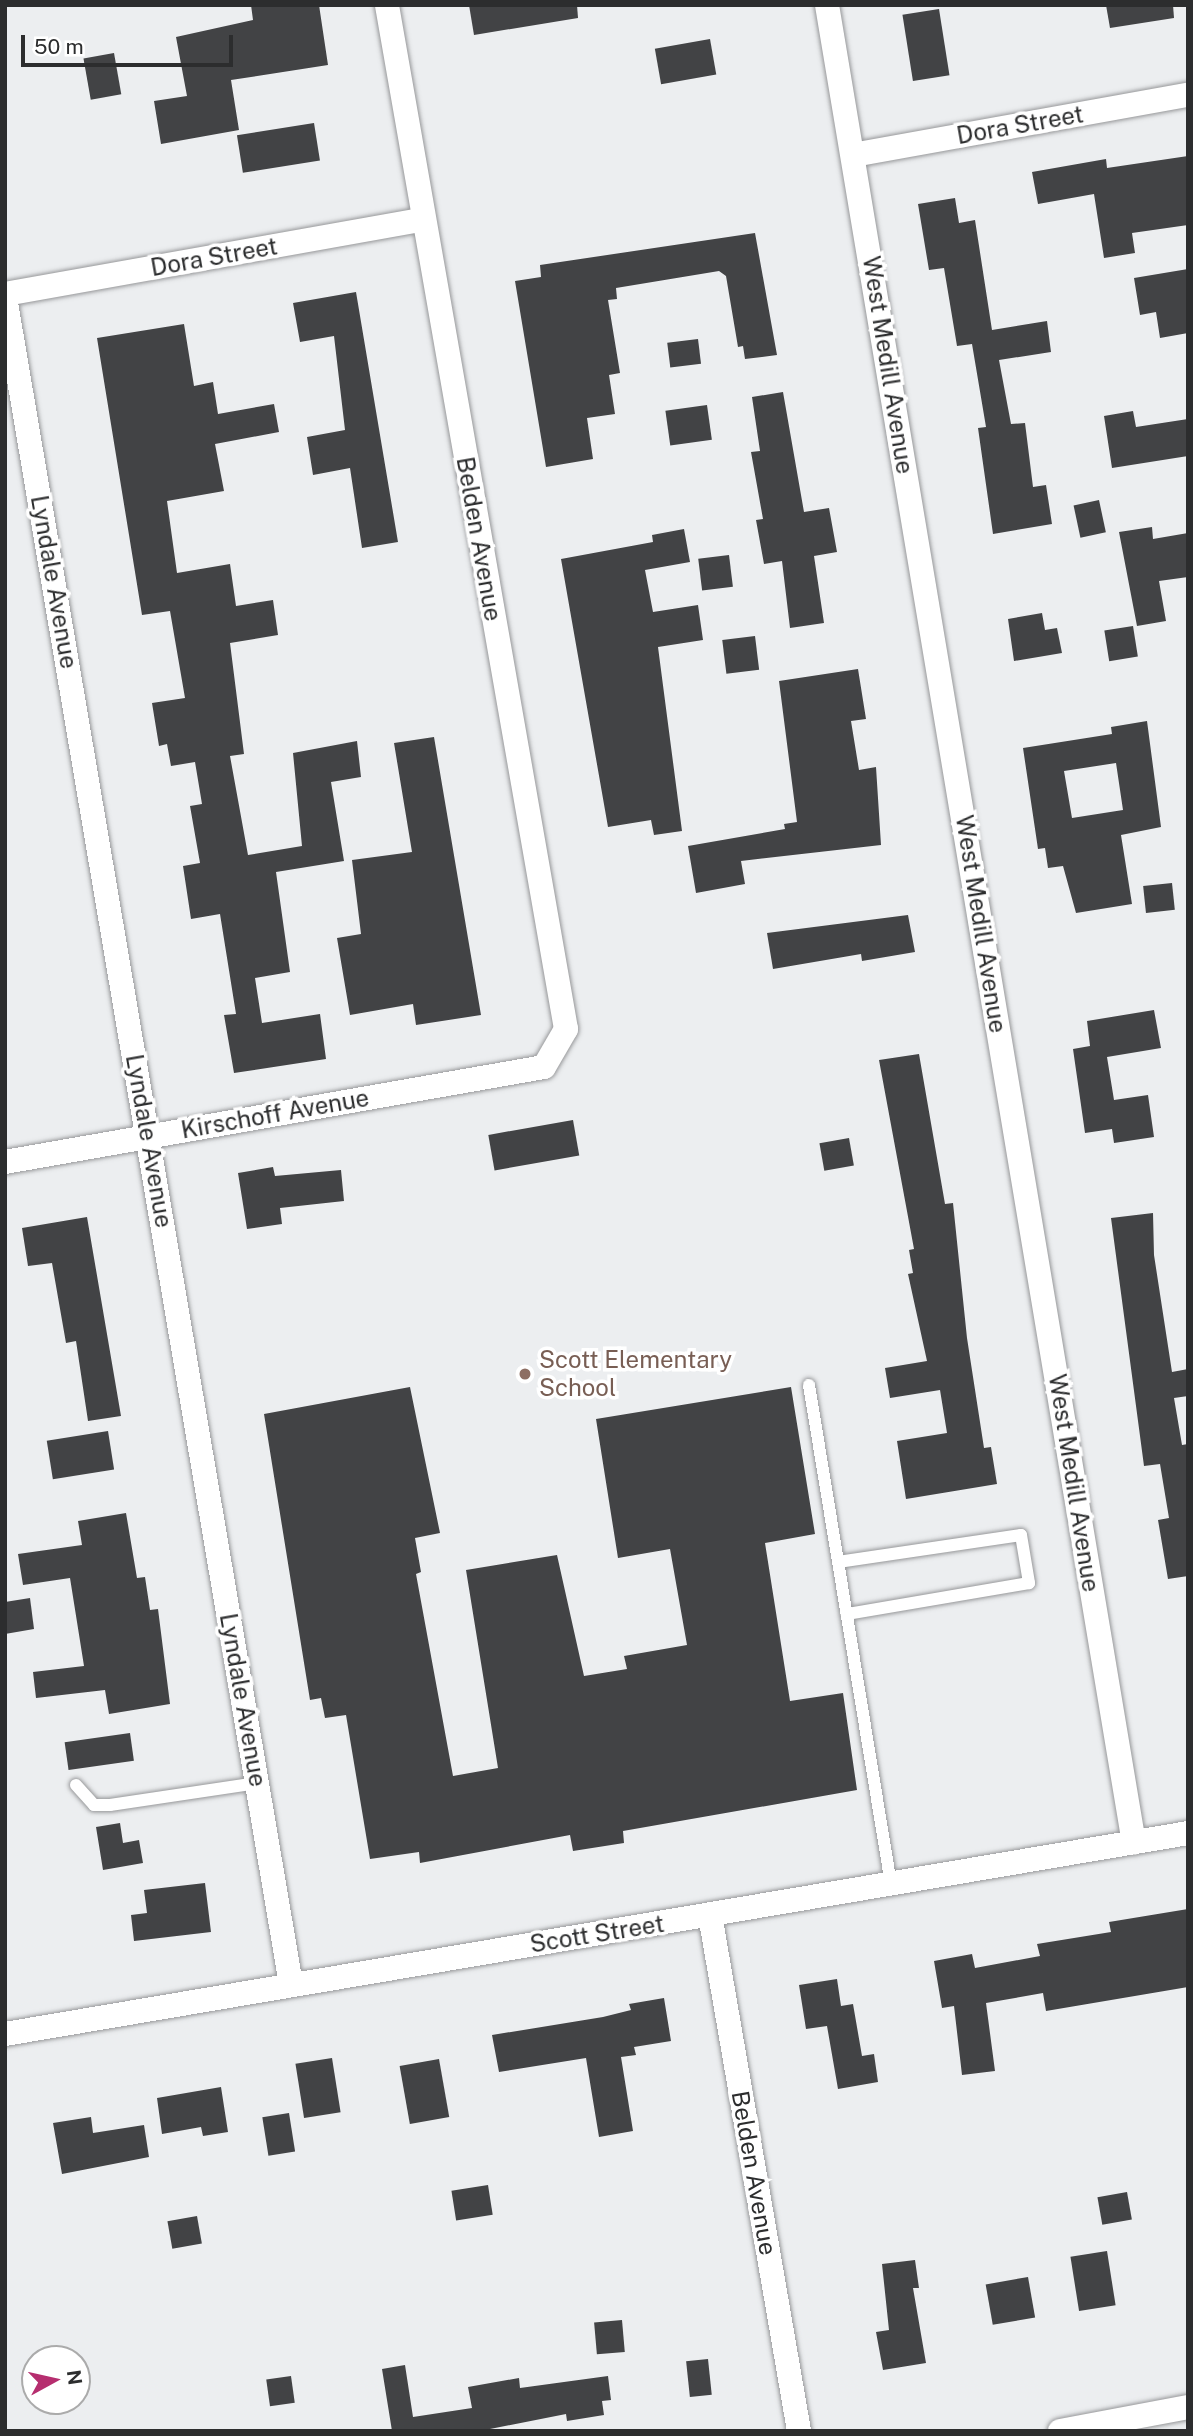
<!DOCTYPE html>
<html>
<head>
<meta charset="utf-8">
<style>
  body { margin:0 }
  #map { position:relative; width:1193px; height:2436px; overflow:hidden; background:#eceef0; font-family:"Public Sans",sans-serif }
  div>[style] { position:absolute }
  [style*='--x'] { left:calc(var(--x)*1px); top:calc(var(--y)*1px); width:calc(var(--w)*1px); rotate:calc(var(--a)*1deg) }
  .building>* { inset:0; background:#424345; transform-origin:0 0 }
  .roads { filter:drop-shadow(0 0 2px #97989a) drop-shadow(0 0 2px #97989a) }
  .lane>* { height:12px; margin:-6px; padding:0 6px; transform-origin:6px; border-radius:6px; background:#fff }
  .street>* { height:24px; margin:-12px; padding:0 12px; transform-origin:12px; border-radius:12px; background:#fff }
  .dots>* { width:19px; height:19px; translate:-50% -50%; box-sizing:border-box; border:4px solid #fff; border-radius:50% }
  span { translate:-50% -50%; white-space:nowrap; text-align:center; line-height:1.15; -webkit-text-stroke:7px #fff; paint-order:stroke }
  .street-label { font-size:24px; color:#2c2d2e }
  .education-label { font-size:24px; color:#785e54 }
  .left { translate:0 -50%; text-align:left }
  .frame { position:absolute; inset:0; border:7px solid #2c2d2e; pointer-events:none }
  .north { position:absolute; left:21px; top:2345px; width:70px; height:70px; box-sizing:border-box; background:#fff; border:2px solid #ababab; border-radius:50%; rotate:82deg; font-size:19px; font-weight:700; line-height:28px; text-align:center; color:#2c2d2e }
  .north::after { content:''; display:block; margin:auto; width:24px; height:32px; background:#b62e6f; clip-path:polygon(50% 0,100% 100%,50% 72%,0 100%) }
  .scale { position:absolute; left:21px; top:35px; width:212px; height:32px; box-sizing:border-box; border:4px solid #2c2d2e; border-top:0; padding-left:9px; font-size:21px; line-height:24px; white-space:nowrap; color:#2c2d2e; -webkit-text-stroke:5px #fff; paint-order:stroke }
</style>
</head>
<body>
<div id="map">
  <div class="building">
    <div style="clip-path:polygon(251px 5px,319px 5px,328px 65px,231px 80px,239px 130px,161px 144px,154px 101px,187px 96px,176px 37px,253px 20px)"></div>
    <div style="clip-path:polygon(469px 5px,577px 5px,578px 18px,474px 35px)"></div>
    <div style="clip-path:polygon(1106px 5px,1173px 5px,1174px 18px,1110px 28px)"></div>
    <div style="left:939px;top:9px;width:67px;height:37px;rotate:81deg"></div>
    <div style="left:710px;top:39px;width:36px;height:56px;rotate:80deg"></div>
    <div style="left:114px;top:53px;width:42px;height:31px;rotate:80deg"></div>
    <div style="left:314px;top:123px;width:38px;height:78px;rotate:81deg"></div>
    <div style="clip-path:polygon(1188px 156px,1188px 225px,1132px 233px,1135px 253px,1104px 258px,1094px 194px,1038px 204px,1032px 172px,1106px 159px,1107px 168px)"></div>
    <div style="clip-path:polygon(955px 198px,959px 223px,975px 220px,992px 330px,1047px 321px,1051px 352px,999px 360px,1011px 424px,1025px 423px,1033px 487px,1046px 485px,1052px 524px,993px 534px,978px 428px,986px 427px,972px 344px,957px 346px,944px 268px,929px 270px,918px 204px)"></div>
    <div style="clip-path:polygon(755px 233px,777px 355px,745px 359px,743px 346px,738px 347px,726px 276px,719px 271px,616px 288px,617px 299px,608px 300px,620px 373px,609px 375px,615px 414px,587px 418px,593px 459px,546px 467px,515px 281px,541px 277px,540px 265px)"></div>
    <div style="clip-path:polygon(1188px 269px,1188px 333px,1160px 338px,1156px 312px,1140px 315px,1134px 278px)"></div>
    <div style="clip-path:polygon(356px 292px,398px 542px,362px 548px,350px 468px,313px 475px,307px 437px,345px 430px,334px 336px,300px 342px,293px 303px)"></div>
    <div style="clip-path:polygon(184px 324px,194px 386px,213px 382px,218px 414px,274px 404px,279px 432px,215px 444px,224px 491px,167px 501px,177px 573px,230px 564px,236px 606px,273px 600px,278px 635px,230px 643px,244px 754px,230px 756px,248px 855px,302px 846px,293px 753px,357px 741px,361px 777px,331px 782px,344px 861px,276px 872px,290px 972px,255px 978px,262px 1023px,320px 1014px,326px 1059px,234px 1073px,224px 1015px,236px 1014px,220px 914px,191px 919px,183px 866px,200px 863px,190px 806px,202px 804px,195px 762px,171px 766px,167px 744px,159px 746px,152px 703px,185px 698px,170px 611px,142px 615px,97px 338px)"></div>
    <div style="left:698px;top:339px;width:25px;height:31px;rotate:83deg"></div>
    <div style="clip-path:polygon(783px 392px,804px 512px,829px 508px,837px 552px,814px 556px,824px 623px,790px 628px,782px 561px,764px 564px,756px 520px,763px 519px,751px 452px,760px 451px,752px 397px)"></div>
    <div style="left:707px;top:405px;width:35px;height:42px;rotate:82deg"></div>
    <div style="clip-path:polygon(1133px 411px,1136px 427px,1188px 419px,1188px 456px,1112px 468px,1104px 416px)"></div>
    <div style="left:1099px;top:500px;width:33px;height:26px;rotate:78deg"></div>
    <div style="clip-path:polygon(1152px 527px,1153px 539px,1188px 533px,1188px 577px,1159px 581px,1166px 621px,1137px 626px,1119px 532px)"></div>
    <div style="clip-path:polygon(684px 529px,690px 562px,645px 570px,653px 612px,698px 605px,703px 640px,658px 647px,682px 831px,654px 835px,651px 820px,608px 827px,561px 559px,653px 542px,652px 535px)"></div>
    <div style="left:729px;top:555px;width:32px;height:31px;rotate:83deg"></div>
    <div style="clip-path:polygon(1042px 613px,1045px 630px,1057px 628px,1062px 653px,1014px 661px,1008px 619px)"></div>
    <div style="left:1133px;top:626px;width:31px;height:29px;rotate:81deg"></div>
    <div style="left:755px;top:636px;width:34px;height:33px;rotate:83deg"></div>
    <div style="clip-path:polygon(858px 669px,866px 719px,851px 721px,859px 770px,876px 767px,881px 845px,741px 861px,745px 884px,696px 893px,688px 846px,785px 829px,784px 824px,797px 822px,779px 681px)"></div>
    <div style="clip-path:polygon(evenodd,1147px 721px,1161px 827px,1121px 835px,1132px 904px,1076px 913px,1063px 866px,1048px 868px,1045px 848px,1038px 849px,1023px 748px,1112px 734px,1111px 727px,1147px 721px,1116px 763px,1123px 810px,1072px 818px,1064px 771px,1116px 763px)"></div>
    <div style="clip-path:polygon(434px 737px,481px 1015px,416px 1025px,413px 1004px,350px 1015px,337px 938px,361px 934px,352px 860px,412px 852px,394px 743px)"></div>
    <div style="left:1172px;top:883px;width:27px;height:29px;rotate:84deg"></div>
    <div style="clip-path:polygon(908px 915px,915px 952px,862px 961px,861px 954px,773px 969px,767px 933px)"></div>
    <div style="clip-path:polygon(1154px 1010px,1161px 1048px,1107px 1057px,1114px 1100px,1148px 1095px,1154px 1137px,1114px 1143px,1112px 1129px,1085px 1133px,1073px 1049px,1090px 1046px,1087px 1021px)"></div>
    <div style="clip-path:polygon(919px 1054px,945px 1204px,953px 1203px,967px 1338px,984px 1448px,991px 1447px,997px 1484px,906px 1499px,897px 1441px,947px 1433px,940px 1390px,890px 1398px,885px 1368px,927px 1361px,908px 1274px,913px 1273px,909px 1250px,914px 1249px,879px 1060px)"></div>
    <div style="left:573px;top:1120px;width:36px;height:86px;rotate:80deg"></div>
    <div style="left:849px;top:1138px;width:28px;height:30px;rotate:80deg"></div>
    <div style="clip-path:polygon(273px 1167px,275px 1176px,341px 1170px,344px 1201px,280px 1208px,282px 1224px,247px 1229px,238px 1173px)"></div>
    <div style="clip-path:polygon(1153px 1213px,1154px 1255px,1172px 1372px,1188px 1369px,1188px 1396px,1174px 1398px,1182px 1445px,1188px 1444px,1188px 1576px,1168px 1579px,1158px 1520px,1169px 1518px,1160px 1464px,1144px 1466px,1111px 1218px)"></div>
    <div style="clip-path:polygon(87px 1217px,121px 1416px,88px 1421px,76px 1341px,66px 1343px,52px 1263px,28px 1266px,22px 1228px)"></div>
    <div style="clip-path:polygon(410px 1387px,440px 1533px,415px 1538px,421px 1572px,416px 1574px,453px 1776px,498px 1768px,466px 1570px,557px 1555px,584px 1676px,627px 1669px,624px 1656px,687px 1645px,670px 1549px,618px 1558px,596px 1419px,791px 1387px,815px 1534px,765px 1543px,790px 1701px,843px 1693px,857px 1790px,623px 1831px,624px 1843px,573px 1851px,570px 1835px,420px 1863px,419px 1852px,370px 1859px,346px 1715px,325px 1718px,321px 1698px,310px 1700px,264px 1414px)"></div>
    <div style="left:108px;top:1431px;width:39px;height:62px;rotate:81deg"></div>
    <div style="clip-path:polygon(126px 1513px,137px 1578px,145px 1577px,150px 1610px,158px 1609px,170px 1704px,109px 1714px,105px 1690px,36px 1698px,33px 1672px,84px 1666px,70px 1578px,23px 1585px,18px 1554px,82px 1545px,78px 1521px)"></div>
    <div style="clip-path:polygon(30px 1598px,34px 1629px,5px 1634px,5px 1602px)"></div>
    <div style="left:130px;top:1733px;width:28px;height:66px;rotate:82deg"></div>
    <div style="clip-path:polygon(120px 1823px,123px 1843px,139px 1840px,143px 1863px,103px 1870px,96px 1827px)"></div>
    <div style="clip-path:polygon(205px 1883px,211px 1932px,134px 1941px,131px 1915px,147px 1913px,144px 1890px)"></div>
    <div style="clip-path:polygon(1188px 1909px,1188px 1987px,1046px 2011px,1043px 1993px,986px 2003px,995px 2071px,962px 2075px,954px 2006px,942px 2008px,934px 1961px,972px 1954px,975px 1968px,1040px 1956px,1037px 1944px,1111px 1932px,1109px 1922px)"></div>
    <div style="clip-path:polygon(837px 1979px,841px 2006px,853px 2004px,862px 2056px,874px 2054px,878px 2082px,838px 2089px,827px 2026px,806px 2029px,799px 1985px)"></div>
    <div style="clip-path:polygon(664px 1998px,671px 2041px,634px 2047px,636px 2055px,621px 2057px,633px 2131px,599px 2137px,586px 2058px,499px 2072px,492px 2035px,603px 2017px,631px 2010px,629px 2004px)"></div>
    <div style="left:332px;top:2058px;width:55px;height:37px;rotate:81deg"></div>
    <div style="left:439px;top:2059px;width:59px;height:40px;rotate:80deg"></div>
    <div style="clip-path:polygon(221px 2087px,228px 2132px,203px 2136px,201px 2127px,162px 2134px,157px 2098px)"></div>
    <div style="left:289px;top:2113px;width:39px;height:27px;rotate:81deg"></div>
    <div style="clip-path:polygon(91px 2117px,93px 2133px,144px 2125px,149px 2157px,62px 2174px,53px 2123px)"></div>
    <div style="left:488px;top:2185px;width:30px;height:37px;rotate:81deg"></div>
    <div style="left:1127px;top:2192px;width:28px;height:30px;rotate:80deg"></div>
    <div style="left:197px;top:2216px;width:28px;height:30px;rotate:80deg"></div>
    <div style="left:1107px;top:2251px;width:55px;height:37px;rotate:81deg"></div>
    <div style="clip-path:polygon(915px 2260px,919px 2288px,913px 2288px,926px 2363px,883px 2370px,876px 2332px,889px 2330px,882px 2264px)"></div>
    <div style="left:1028px;top:2277px;width:41px;height:43px;rotate:80deg"></div>
    <div style="left:622px;top:2320px;width:32px;height:28px;rotate:85deg"></div>
    <div style="left:708px;top:2359px;width:36px;height:22px;rotate:84deg"></div>
    <div style="clip-path:polygon(405px 2365px,413px 2417px,472px 2408px,468px 2387px,519px 2378px,520px 2388px,608px 2376px,611px 2400px,602px 2401px,604px 2415px,567px 2421px,566px 2414px,480px 2431px,392px 2431px,382px 2369px)"></div>
    <div style="left:291px;top:2376px;width:27px;height:25px;rotate:82deg"></div>
  </div>
  <div class="roads">
    <div class="lane">
      <div style="--x:809;--y:1385;--w:506;--a:80.67"></div>
      <div style="--x:838;--y:1562;--w:185;--a:-8.4"></div>
      <div style="--x:1021;--y:1535;--w:49;--a:80.5"></div>
      <div style="--x:1029;--y:1583;--w:185;--a:170.3"></div>
      <div style="--x:76;--y:1785;--w:27;--a:48"></div>
      <div style="--x:94;--y:1805;--w:16;--a:0"></div>
      <div style="--x:110;--y:1805;--w:149;--a:-8.5"></div>
    </div>
    <div class="street">
      <div style="--x:827;--y:5;--w:1863;--a:80.52"></div>
      <div style="--x:853;--y:155;--w:340;--a:-10.2"></div>
      <div style="--x:5;--y:294;--w:424;--a:-10.1"></div>
      <div style="--x:5;--y:297;--w:1711;--a:80.38"></div>
      <div style="--x:5;--y:1162;--w:547;--a:-10"></div>
      <div style="--x:544;--y:1067;--w:44;--a:-59.9"></div>
      <div style="--x:566;--y:1029;--w:1040;--a:-99.92"></div>
      <div style="--x:710;--y:1915;--w:524;--a:80.21"></div>
      <div style="--x:5;--y:2034;--w:1200;--a:-9.64"></div>
      <div style="--x:1060;--y:2431;--w:130;--a:-10.6"></div>
    </div>
  </div>
  <div class="dots">
    <div style="left:525px;top:1374px;background:#8d6e63"></div>
  </div>
  <div class="street-label">
    <span style="left:1020px;top:125px;rotate:-10deg">Dora Street</span>
    <span style="left:214px;top:257px;rotate:-10deg">Dora Street</span>
    <span style="left:888px;top:365px;rotate:81deg">West Medill Avenue</span>
    <span style="left:479px;top:539px;rotate:80deg">Belden Avenue</span>
    <span style="left:54px;top:582px;rotate:80deg">Lyndale Avenue</span>
    <span style="left:981px;top:924px;rotate:81deg">West Medill Avenue</span>
    <span style="left:275px;top:1114px;rotate:-10deg">Kirschoff Avenue</span>
    <span style="left:149px;top:1141px;rotate:80deg">Lyndale Avenue</span>
    <span style="left:1074px;top:1483px;rotate:81deg">West Medill Avenue</span>
    <span style="left:243px;top:1700px;rotate:80deg">Lyndale Avenue</span>
    <span style="left:597px;top:1934px;rotate:-9deg">Scott Street</span>
    <span style="left:754px;top:2173px;rotate:80deg">Belden Avenue</span>
  </div>
  <div class="education-label">
    <span class="left" style="left:539px;top:1374px">Scott Elementary<br>School</span>
  </div>
  <div class="frame"></div>
  <div class="north">N</div>
  <div class="scale">50 m</div>
</div>
</body>
</html>
